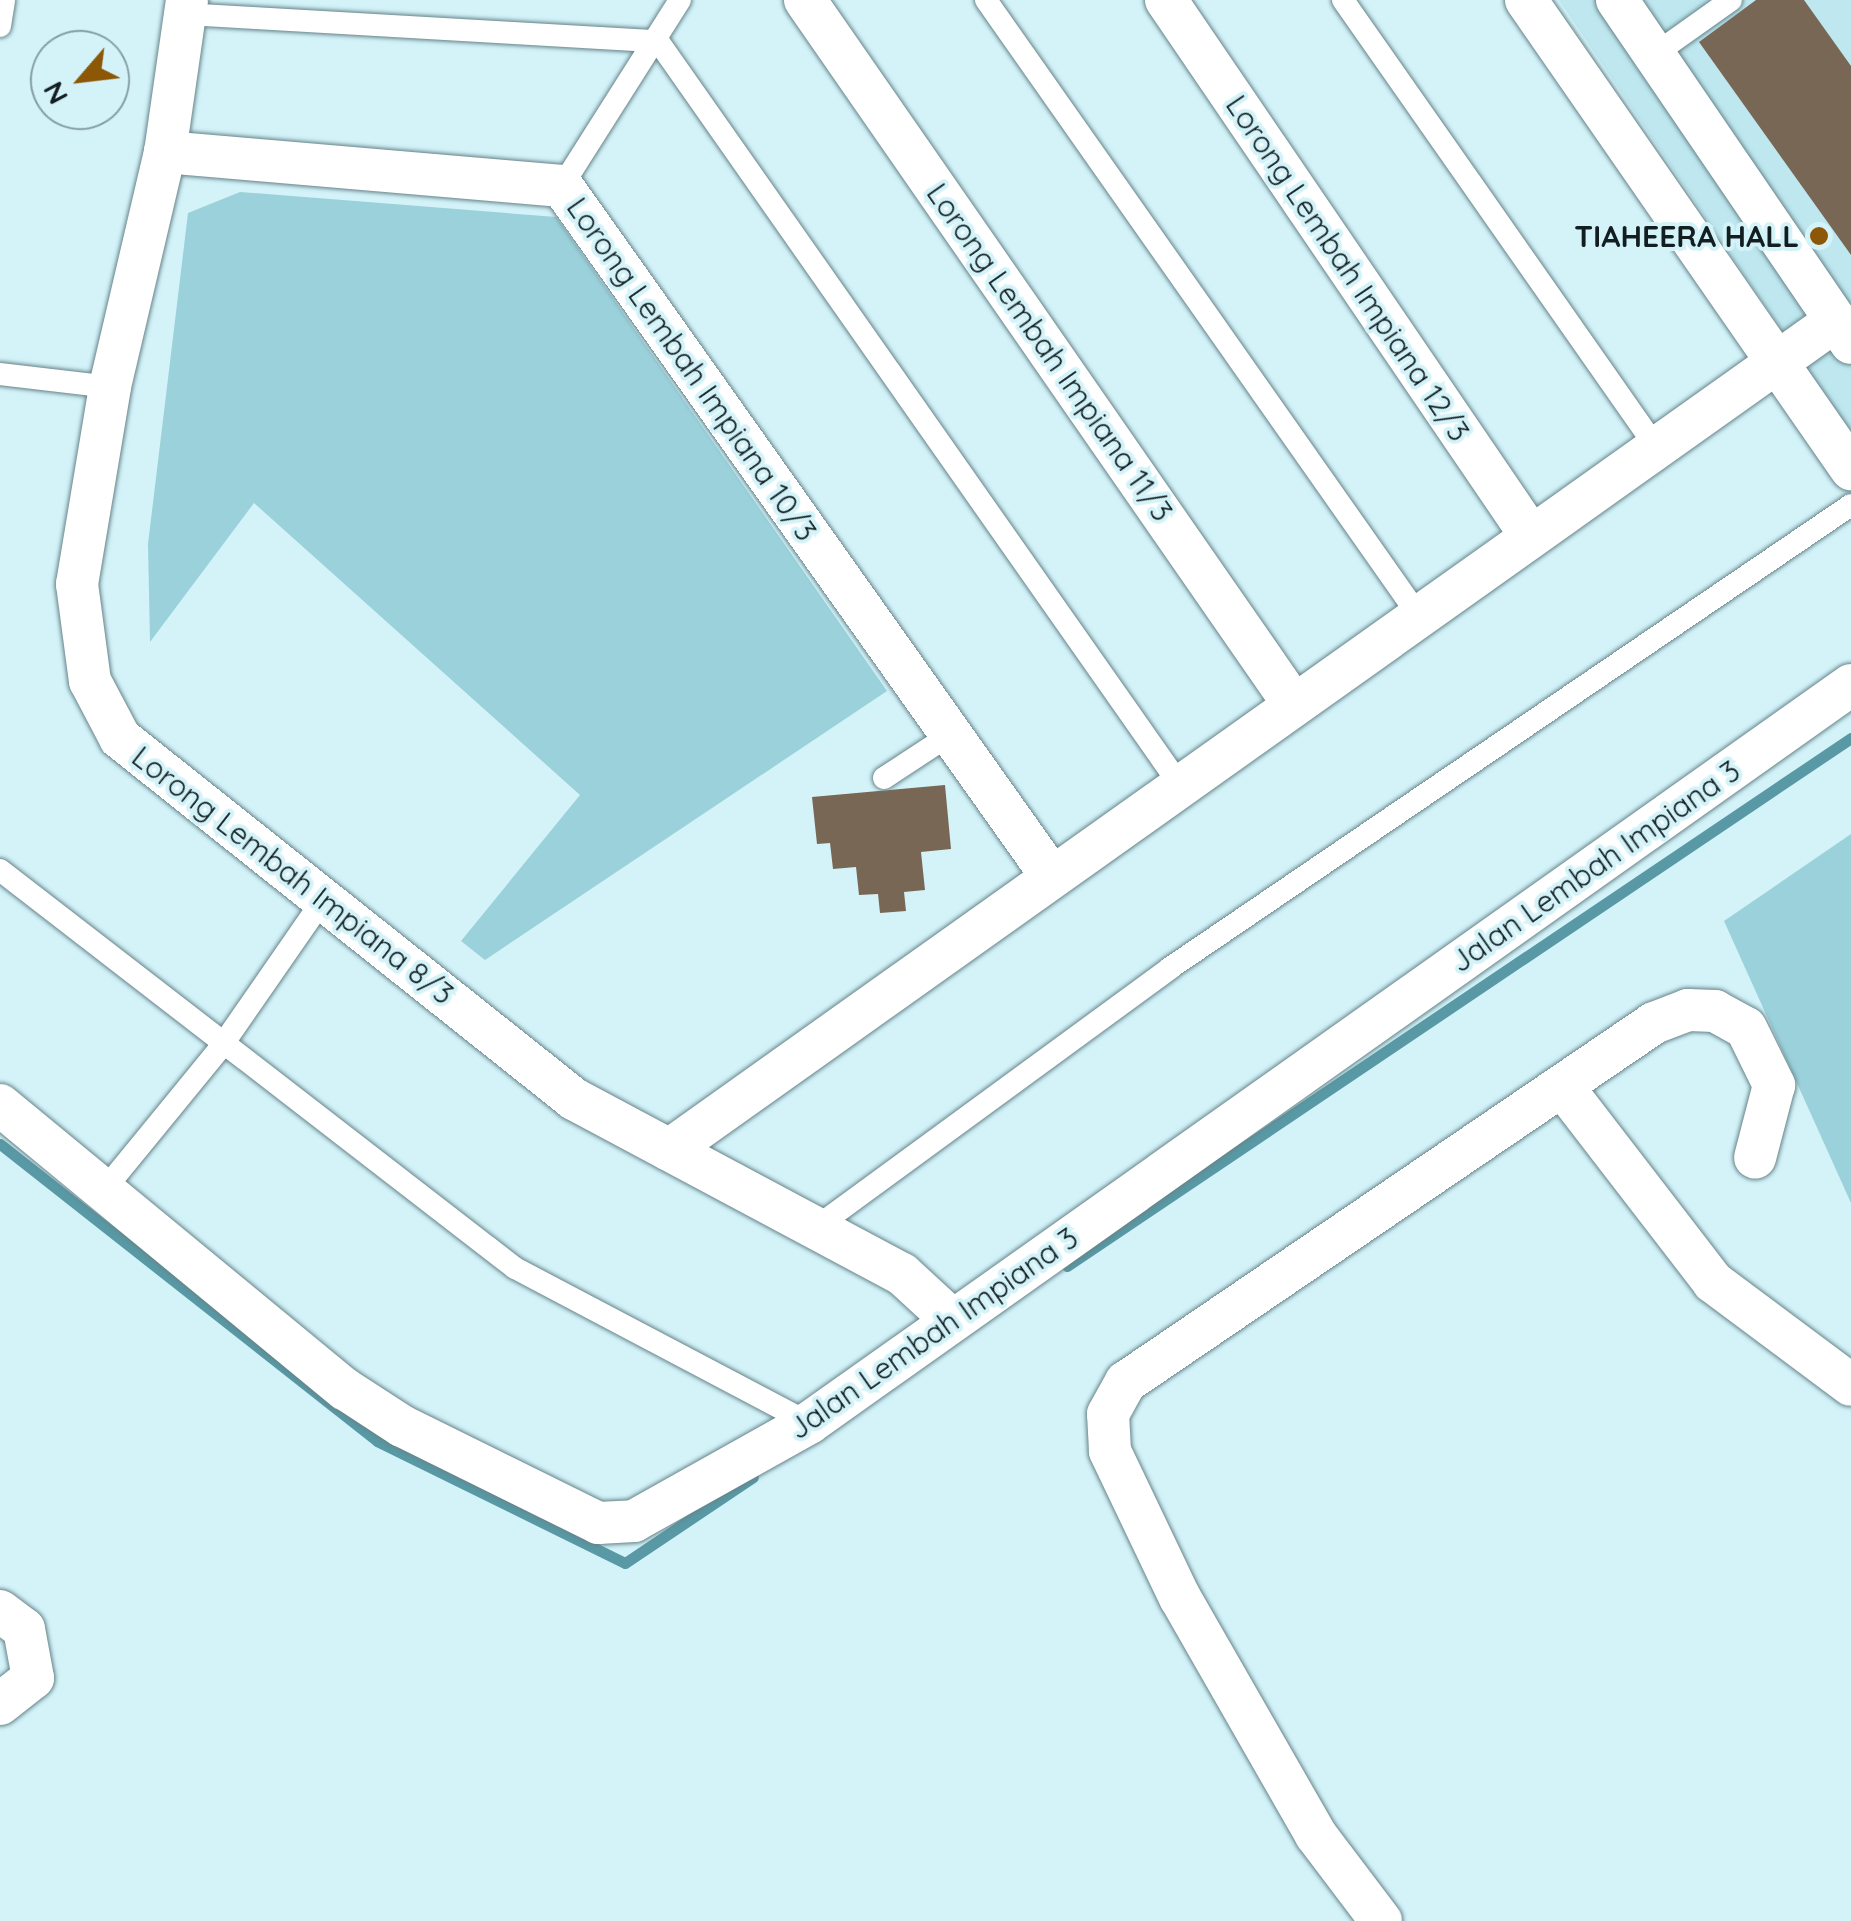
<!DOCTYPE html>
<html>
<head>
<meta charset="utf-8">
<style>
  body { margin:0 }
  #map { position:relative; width:1851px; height:1921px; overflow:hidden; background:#d3f3f9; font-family:Quicksand,sans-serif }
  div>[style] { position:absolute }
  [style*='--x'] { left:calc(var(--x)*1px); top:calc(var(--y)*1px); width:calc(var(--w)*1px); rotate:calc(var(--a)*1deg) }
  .built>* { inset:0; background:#bee7ef }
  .green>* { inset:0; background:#9bd1db }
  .stream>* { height:11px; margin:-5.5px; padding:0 5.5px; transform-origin:5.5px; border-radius:5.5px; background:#5899a5 }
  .building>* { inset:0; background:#786755 }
  .roads { filter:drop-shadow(0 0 2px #668389) drop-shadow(0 0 2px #668389) }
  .lane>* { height:22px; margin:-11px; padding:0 11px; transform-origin:11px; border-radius:11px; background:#fff }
  .street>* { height:42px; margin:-21px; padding:0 21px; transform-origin:21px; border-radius:21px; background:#fff }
  .dots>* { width:28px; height:28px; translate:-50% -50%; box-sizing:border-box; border:5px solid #d3f3f9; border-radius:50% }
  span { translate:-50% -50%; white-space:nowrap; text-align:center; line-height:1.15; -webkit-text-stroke:8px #d3f3f9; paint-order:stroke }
  .poi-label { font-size:30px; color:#131e21; font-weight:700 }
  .right { translate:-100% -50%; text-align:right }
  .street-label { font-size:30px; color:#131e21 }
  .north { position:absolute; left:30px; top:30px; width:100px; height:100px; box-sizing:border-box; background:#d3f3f9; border:2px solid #869ea3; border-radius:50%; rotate:242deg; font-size:28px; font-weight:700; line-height:40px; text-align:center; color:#131e21 }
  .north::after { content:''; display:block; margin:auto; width:35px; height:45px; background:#8c5706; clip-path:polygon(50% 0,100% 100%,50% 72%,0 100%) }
</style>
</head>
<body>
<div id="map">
  <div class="built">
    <div style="clip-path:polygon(1559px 0,1851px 0,1851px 433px)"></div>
  </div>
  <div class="green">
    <div style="clip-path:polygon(240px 192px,556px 217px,887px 691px,485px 960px,461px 941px,580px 795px,254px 503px,150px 642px,148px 544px,188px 213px)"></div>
    <div style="clip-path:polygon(1851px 834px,1851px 1203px,1724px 921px)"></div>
  </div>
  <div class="stream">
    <div style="--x:0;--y:1144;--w:480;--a:38.2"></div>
    <div style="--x:377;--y:1441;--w:276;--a:26.2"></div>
    <div style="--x:625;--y:1563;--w:154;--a:-33.9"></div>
    <div style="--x:1067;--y:1266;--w:945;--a:-33.96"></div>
  </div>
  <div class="building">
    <div style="clip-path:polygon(1756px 0,1804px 0,1851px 66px,1851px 255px,1699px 42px)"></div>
    <div style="clip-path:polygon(945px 785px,951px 849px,921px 852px,925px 890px,904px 892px,906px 911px,880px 913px,878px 894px,859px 895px,856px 867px,833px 869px,830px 843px,817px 844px,812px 797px)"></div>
  </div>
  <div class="roads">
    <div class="lane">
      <div style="--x:986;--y:0;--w:753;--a:54.9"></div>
      <div style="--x:1343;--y:0;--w:546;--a:55"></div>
      <div style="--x:185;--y:14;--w:474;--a:3.3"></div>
      <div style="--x:658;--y:41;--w:909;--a:54.95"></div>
      <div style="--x:0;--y:26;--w:26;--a:-81"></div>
      <div style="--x:1655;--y:54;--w:93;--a:-35.4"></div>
      <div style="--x:562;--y:186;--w:220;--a:-57.6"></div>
      <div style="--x:0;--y:374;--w:111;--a:6.7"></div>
      <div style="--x:884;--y:778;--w:80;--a:-33.3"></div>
      <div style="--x:0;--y:870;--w:651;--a:37.7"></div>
      <div style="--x:515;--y:1268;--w:332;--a:27.8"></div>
      <div style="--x:104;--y:1190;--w:185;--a:-50.7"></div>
      <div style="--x:221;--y:1047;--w:181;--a:-55.3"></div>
      <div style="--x:818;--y:1226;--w:436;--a:-36.2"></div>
      <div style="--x:1170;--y:968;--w:823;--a:-34.21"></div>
    </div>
    <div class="street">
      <div style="--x:187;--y:0;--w:154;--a:98.2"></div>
      <div style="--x:165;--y:152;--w:241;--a:103.2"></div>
      <div style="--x:110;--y:387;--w:200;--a:99.5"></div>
      <div style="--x:77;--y:584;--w:98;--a:82.4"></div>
      <div style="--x:90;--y:681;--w:64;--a:62.2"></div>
      <div style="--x:120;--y:738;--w:580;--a:38.49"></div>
      <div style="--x:574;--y:1099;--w:372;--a:28.1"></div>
      <div style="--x:902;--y:1274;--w:68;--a:42.6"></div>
      <div style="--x:805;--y:0;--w:858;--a:55.25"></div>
      <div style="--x:1166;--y:0;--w:648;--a:55.75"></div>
      <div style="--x:1526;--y:0;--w:571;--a:55.28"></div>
      <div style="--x:1617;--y:0;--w:415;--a:55.7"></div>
      <div style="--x:165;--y:152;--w:398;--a:4.9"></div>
      <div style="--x:562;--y:186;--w:847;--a:54.66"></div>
      <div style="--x:1563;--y:1087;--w:246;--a:52.4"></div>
      <div style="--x:1713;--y:1282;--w:172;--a:36.7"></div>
      <div style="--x:0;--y:1105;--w:447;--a:39.5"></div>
      <div style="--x:345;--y:1389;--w:68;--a:33"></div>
      <div style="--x:402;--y:1426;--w:219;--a:26.3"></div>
      <div style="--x:598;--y:1523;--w:36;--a:-3"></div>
      <div style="--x:634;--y:1521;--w:201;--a:-29.2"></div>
      <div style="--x:809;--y:1423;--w:1277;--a:-35.31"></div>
      <div style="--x:669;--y:1150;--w:1431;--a:-35.41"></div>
      <div style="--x:0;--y:1611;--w:30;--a:37"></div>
      <div style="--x:24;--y:1629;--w:50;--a:79.6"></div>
      <div style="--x:33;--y:1678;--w:42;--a:141.8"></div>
      <div style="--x:1381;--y:1921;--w:108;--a:-127.1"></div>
      <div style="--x:1316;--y:1835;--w:273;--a:-119.8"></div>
      <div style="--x:1180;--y:1598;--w:163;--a:-115.5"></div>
      <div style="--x:1110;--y:1451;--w:37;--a:-93"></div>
      <div style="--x:1108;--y:1414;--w:37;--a:-61"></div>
      <div style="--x:1126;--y:1382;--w:638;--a:-34.21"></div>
      <div style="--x:1654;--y:1023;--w:36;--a:-21"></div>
      <div style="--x:1688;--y:1010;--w:27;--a:2"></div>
      <div style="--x:1715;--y:1011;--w:35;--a:29"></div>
      <div style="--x:1746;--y:1028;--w:64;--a:63.8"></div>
      <div style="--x:1774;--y:1085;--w:75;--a:104.6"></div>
    </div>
  </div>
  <div class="dots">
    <div style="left:1819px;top:236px;background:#8c5706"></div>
  </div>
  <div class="poi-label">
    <span class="right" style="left:1799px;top:236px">TIAHEERA HALL</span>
  </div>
  <div class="street-label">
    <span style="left:1348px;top:268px;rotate:56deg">Lorong Lembah Impiana 12/3</span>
    <span style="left:1050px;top:352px;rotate:55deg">Lorong Lembah Impiana 11/3</span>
    <span style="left:692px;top:369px;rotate:55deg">Lorong Lembah Impiana 10/3</span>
    <span style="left:1595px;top:866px;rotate:-35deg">Jalan Lembah Impiana 3</span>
    <span style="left:293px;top:875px;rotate:38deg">Lorong Lembah Impiana 8/3</span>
    <span style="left:933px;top:1333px;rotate:-35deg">Jalan Lembah Impiana 3</span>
  </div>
  <div class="north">N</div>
</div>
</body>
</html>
